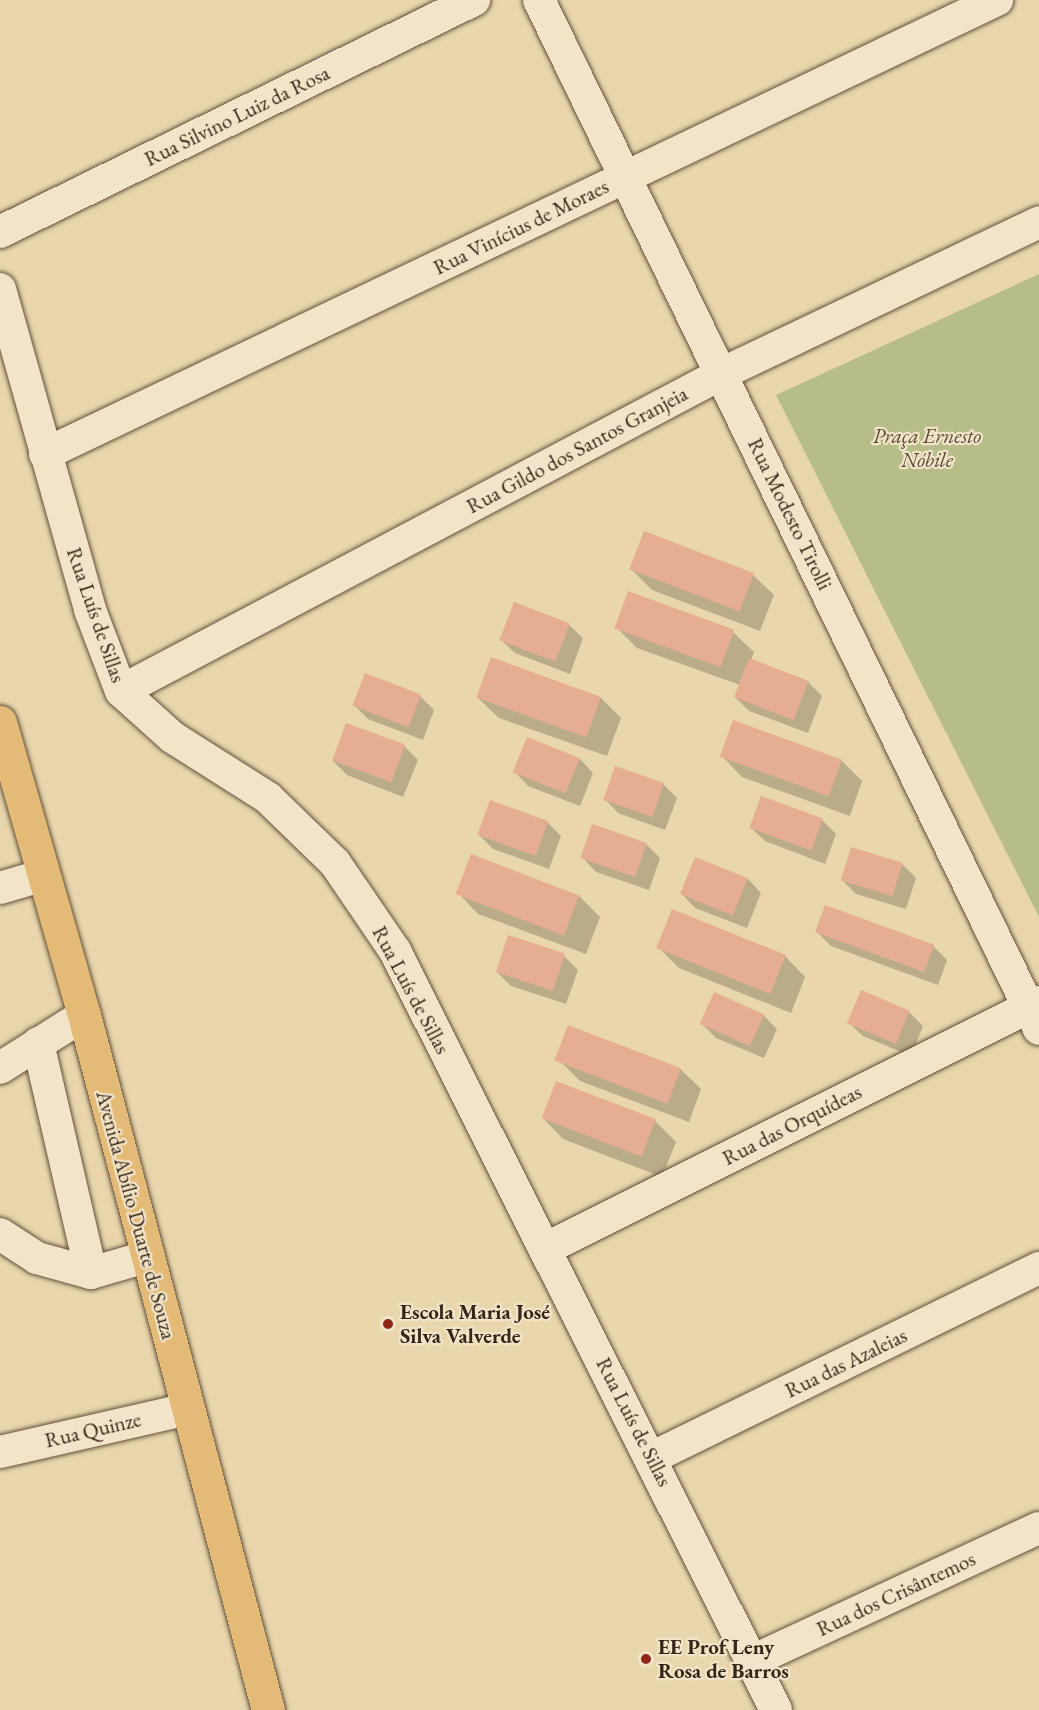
<!DOCTYPE html>
<html>
<head>
<meta charset="utf-8">
<style>
  body { margin:0 }
  #map { position:relative; width:1039px; height:1710px; overflow:hidden; background:#e9d6ac; font-family:"EB Garamond",serif }
  div>[style] { position:absolute }
  [style*='--x'] { left:calc(var(--x)*1px); top:calc(var(--y)*1px); width:calc(var(--w)*1px); rotate:calc(var(--a)*1deg) }
  .green>* { inset:0; background:#b7bd89 }
  .shadow>* { inset:0; background:#0003 }
  .building>* { inset:0; background:#e5ad92; transform-origin:0 0 }
  .roads { filter:drop-shadow(0 0 2px #64513c) drop-shadow(0 0 2px #64513c) }
  .minor>* { height:32px; margin:-16px; padding:0 16px; transform-origin:16px; border-radius:16px; background:#f1e4c9 }
  .major>* { height:33px; margin:-16.5px; padding:0 16.5px; transform-origin:16.5px; border-radius:16.5px; background:#e4bb76 }
  .dots>* { width:16px; height:16px; translate:-50% -50%; box-sizing:border-box; border:3px solid #f1e4c9; border-radius:50% }
  span { translate:-50% -50%; white-space:nowrap; text-align:center; line-height:1.15; -webkit-text-stroke:4.5px #f1e4c9; paint-order:stroke }
  .street-label { font-size:21px; color:#382517 }
  .park-label { font-size:21px; color:#584b34; font-style:italic }
  .poi-label { font-size:21px; color:#382517; font-weight:700 }
  .left { translate:0 -50%; text-align:left }
</style>
</head>
<body>
<div id="map">
  <div class="green">
    <div style="clip-path:polygon(1039px 274px,1039px 917px,776px 395px)"></div>
  </div>
  <div class="shadow">
    <div style="clip-path:polygon(631px 569px,753px 575px,774px 595px,760px 631px,652px 590px)"></div>
    <div style="clip-path:polygon(569px 625px,583px 638px,570px 674px,515px 653px,501px 640px)"></div>
    <div style="clip-path:polygon(616px 627px,733px 632px,754px 652px,751px 660px,808px 682px,822px 696px,808px 733px,749px 711px,735px 697px,740px 685px,637px 648px)"></div>
    <div style="clip-path:polygon(420px 696px,434px 710px,423px 740px,368px 719px,354px 705px)"></div>
    <div style="clip-path:polygon(600px 697px,621px 718px,607px 756px,499px 718px,478px 698px)"></div>
    <div style="clip-path:polygon(734px 722px,842px 761px,862px 781px,850px 816px,742px 777px,722px 756px)"></div>
    <div style="clip-path:polygon(528px 739px,580px 759px,593px 773px,580px 806px,528px 786px,515px 772px)"></div>
    <div style="clip-path:polygon(404px 746px,418px 760px,403px 797px,347px 775px,333px 761px)"></div>
    <div style="clip-path:polygon(663px 784px,677px 798px,665px 830px,618px 813px,605px 799px)"></div>
    <div style="clip-path:polygon(822px 820px,836px 834px,825px 864px,765px 841px,751px 828px)"></div>
    <div style="clip-path:polygon(547px 822px,561px 836px,549px 869px,493px 849px,479px 835px)"></div>
    <div style="clip-path:polygon(646px 844px,660px 858px,649px 890px,596px 872px,583px 858px)"></div>
    <div style="clip-path:polygon(696px 859px,748px 879px,761px 893px,747px 928px,695px 908px,682px 894px)"></div>
    <div style="clip-path:polygon(902px 864px,916px 878px,906px 909px,856px 894px,842px 880px)"></div>
    <div style="clip-path:polygon(458px 893px,579px 896px,600px 917px,586px 954px,478px 914px)"></div>
    <div style="clip-path:polygon(817px 932px,933px 946px,947px 960px,938px 985px,831px 946px)"></div>
    <div style="clip-path:polygon(658px 947px,785px 956px,805px 977px,791px 1013px,679px 968px)"></div>
    <div style="clip-path:polygon(564px 956px,578px 970px,566px 1004px,511px 986px,497px 972px)"></div>
    <div style="clip-path:polygon(909px 1012px,923px 1026px,911px 1056px,863px 1036px,849px 1023px)"></div>
    <div style="clip-path:polygon(763px 1015px,777px 1029px,764px 1058px,716px 1038px,702px 1024px)"></div>
    <div style="clip-path:polygon(559px 1060px,680px 1069px,701px 1089px,689px 1122px,580px 1081px)"></div>
    <div style="clip-path:polygon(543px 1118px,655px 1121px,676px 1142px,662px 1177px,563px 1139px)"></div>
  </div>
  <div class="building">
    <div style="left:644px;top:531px;width:118px;height:41px;rotate:21deg"></div>
    <div style="left:628px;top:591px;width:113px;height:40px;rotate:20deg"></div>
    <div style="left:514px;top:602px;width:60px;height:41px;rotate:21deg"></div>
    <div style="left:491px;top:657px;width:117px;height:43px;rotate:20deg"></div>
    <div style="left:749px;top:658px;width:64px;height:42px;rotate:21deg"></div>
    <div style="left:365px;top:673px;width:60px;height:35px;rotate:21deg"></div>
    <div style="left:733px;top:720px;width:116px;height:39px;rotate:20deg"></div>
    <div style="left:346px;top:723px;width:63px;height:40px;rotate:20deg"></div>
    <div style="left:527px;top:737px;width:57px;height:38px;rotate:22deg"></div>
    <div style="left:615px;top:766px;width:52px;height:36px;rotate:19deg"></div>
    <div style="left:761px;top:796px;width:66px;height:34px;rotate:20deg"></div>
    <div style="left:490px;top:800px;width:62px;height:37px;rotate:20deg"></div>
    <div style="left:592px;top:824px;width:58px;height:36px;rotate:19deg"></div>
    <div style="left:851px;top:847px;width:54px;height:35px;rotate:17deg"></div>
    <div style="left:471px;top:854px;width:116px;height:43px;rotate:21deg"></div>
    <div style="left:695px;top:857px;width:57px;height:40px;rotate:22deg"></div>
    <div style="left:825px;top:905px;width:116px;height:29px;rotate:20deg"></div>
    <div style="left:672px;top:909px;width:123px;height:42px;rotate:22deg"></div>
    <div style="left:508px;top:935px;width:60px;height:39px;rotate:18deg"></div>
    <div style="left:861px;top:990px;width:53px;height:36px;rotate:23deg"></div>
    <div style="left:714px;top:992px;width:55px;height:35px;rotate:24deg"></div>
    <div style="left:568px;top:1025px;width:121px;height:38px;rotate:21deg"></div>
    <div style="left:556px;top:1081px;width:107px;height:40px;rotate:21deg"></div>
  </div>
  <div class="roads">
    <div class="minor">
      <div style="--x:539;--y:0;--w:1144;--a:64.08"></div>
      <div style="--x:0;--y:232;--w:528;--a:-26.08"></div>
      <div style="--x:0;--y:289;--w:333;--a:74.3"></div>
      <div style="--x:90;--y:610;--w:87;--a:69.1"></div>
      <div style="--x:121;--y:691;--w:69;--a:42"></div>
      <div style="--x:172;--y:737;--w:114;--a:32.4"></div>
      <div style="--x:268;--y:798;--w:93;--a:44.1"></div>
      <div style="--x:335;--y:863;--w:107;--a:55.7"></div>
      <div style="--x:395;--y:951;--w:849;--a:63.34"></div>
      <div style="--x:45;--y:454;--w:1055;--a:-25.5"></div>
      <div style="--x:121;--y:691;--w:681;--a:-27.84"></div>
      <div style="--x:723;--y:373;--w:350;--a:-25.5"></div>
      <div style="--x:0;--y:888;--w:46;--a:-16.5"></div>
      <div style="--x:38;--y:1043;--w:236;--a:77"></div>
      <div style="--x:0;--y:1068;--w:99;--a:-32.2"></div>
      <div style="--x:0;--y:1234;--w:44;--a:33"></div>
      <div style="--x:37;--y:1258;--w:56;--a:15.5"></div>
      <div style="--x:91;--y:1273;--w:57;--a:-16.2"></div>
      <div style="--x:545;--y:1249;--w:552;--a:-26.57"></div>
      <div style="--x:0;--y:1452;--w:192;--a:-12.9"></div>
      <div style="--x:653;--y:1457;--w:430;--a:-26.1"></div>
      <div style="--x:752;--y:1661;--w:316;--a:-24.9"></div>
    </div>
    <div class="major">
      <div style="--x:0;--y:722;--w:305;--a:74"></div>
      <div style="--x:84;--y:1015;--w:719;--a:75.17"></div>
    </div>
  </div>
  <div class="dots">
    <div style="left:388px;top:1324px;background:#8f2418"></div>
    <div style="left:646px;top:1659px;background:#8f2418"></div>
  </div>
  <div class="street-label">
    <span style="left:237px;top:116px;rotate:-26deg">Rua Silvino Luiz da Rosa</span>
    <span style="left:521px;top:227px;rotate:-26deg">Rua Vinícius de Moraes</span>
    <span style="left:577px;top:450px;rotate:-28deg">Rua Gildo dos Santos Granjeia</span>
    <span style="left:790px;top:514px;rotate:64deg">Rua Modesto Tirolli</span>
    <span style="left:96px;top:615px;rotate:71deg">Rua Luís de Sillas</span>
    <span style="left:411px;top:990px;rotate:62deg">Rua Luís de Sillas</span>
    <span style="left:792px;top:1125px;rotate:-27deg">Rua das Orquídeas</span>
    <span style="left:136px;top:1215px;rotate:75deg">Avenida Abílio Duarte de Souza</span>
    <span style="left:846px;top:1363px;rotate:-26deg">Rua das Azaleias</span>
    <span style="left:634px;top:1422px;rotate:63deg">Rua Luís de Sillas</span>
    <span style="left:93px;top:1430px;rotate:-13deg">Rua Quinze</span>
    <span style="left:896px;top:1594px;rotate:-25deg">Rua dos Crisântemos</span>
  </div>
  <div class="park-label">
    <span style="left:927px;top:448px">Praça Ernesto<br>Nóbile</span>
  </div>
  <div class="poi-label">
    <span class="left" style="left:400px;top:1324px">Escola Maria José<br>Silva Valverde</span>
    <span class="left" style="left:658px;top:1659px">EE Prof Leny<br>Rosa de Barros</span>
  </div>
</div>
</body>
</html>
